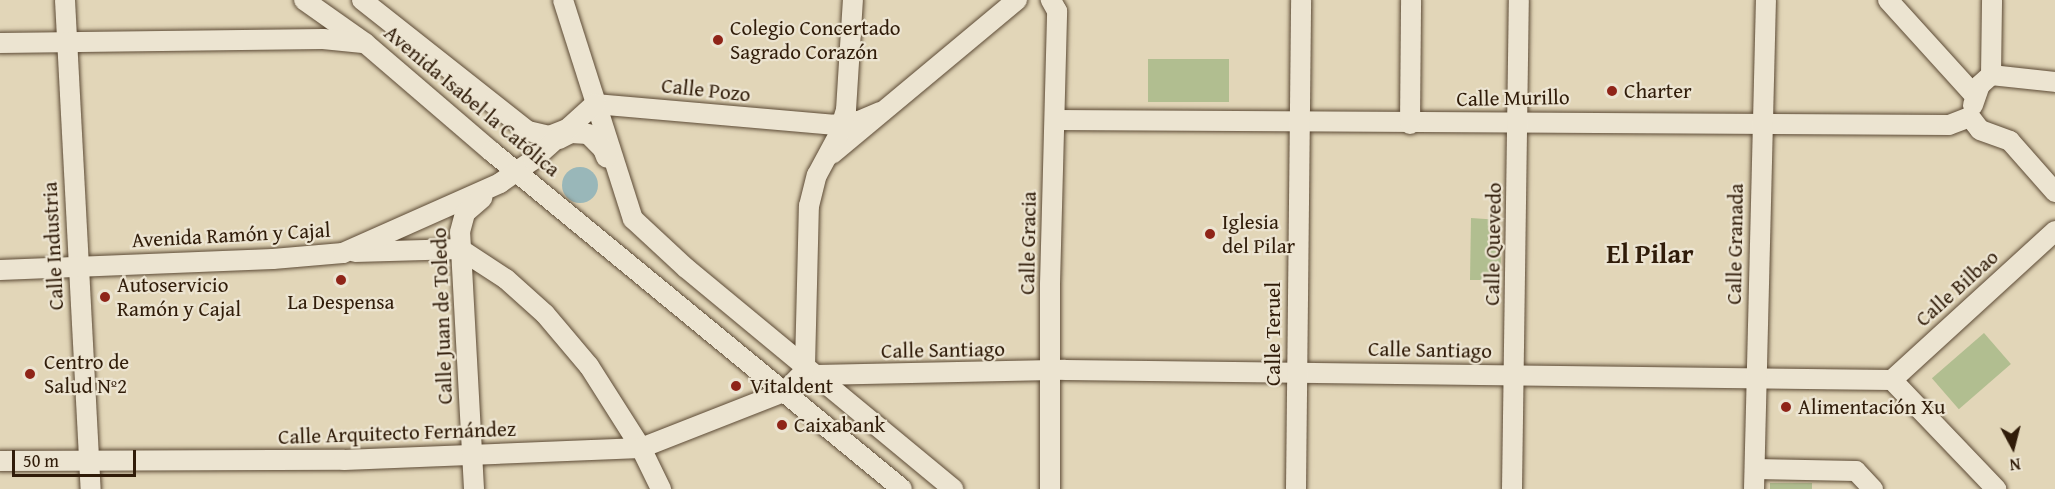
<!DOCTYPE html>
<html>
<head>
<meta charset="utf-8">
<style>
  body { margin:0 }
  #map { position:relative; width:2055px; height:489px; overflow:hidden; background:#e2d6b8; font-family:"Gentium Book Plus",serif }
  div>[style] { position:absolute }
  [style*='--x'] { left:calc(var(--x)*1px); top:calc(var(--y)*1px); width:calc(var(--w)*1px); rotate:calc(var(--a)*1deg) }
  .green>* { inset:0; background:#b1be90; transform-origin:0 0 }
  .water>* { inset:0; background:#99b7b9 }
  .round { border-radius:50% }
  .roads { filter:drop-shadow(0 0 2px #5c4a35) drop-shadow(0 0 2px #5c4a35) }
  .minor>* { height:20px; margin:-10px; padding:0 10px; transform-origin:10px; border-radius:10px; background:#ece4d1 }
  .dots>* { width:16px; height:16px; translate:-50% -50%; box-sizing:border-box; border:3px solid #ece4d1; border-radius:50% }
  span { translate:-50% -50%; white-space:nowrap; text-align:center; line-height:1.15; -webkit-text-stroke:4.5px #ece4d1; paint-order:stroke }
  .poi-label { font-size:21px; color:#301c09 }
  .left { translate:0 -50%; text-align:left }
  .street-label { font-size:21px; color:#301c09 }
  .district-label { font-size:27px; color:#301c09; font-weight:700 }
  .north { position:absolute; left:1983px; top:417px; width:60px; height:60px; -webkit-text-stroke:4px #ece4d1; paint-order:stroke; rotate:173deg; font-size:16px; font-weight:700; line-height:24px; text-align:center; color:#301c09 }
  .north::after { content:''; display:block; margin:auto; width:21px; height:27px; background:#301c09; clip-path:polygon(50% 0,100% 100%,50% 72%,0 100%) }
  .scale { position:absolute; left:12px; top:450px; width:124px; height:27px; box-sizing:border-box; border:3px solid #301c09; border-top:0; padding-left:8px; font-size:18px; line-height:21px; white-space:nowrap; color:#301c09; -webkit-text-stroke:4px #ece4d1; paint-order:stroke }
</style>
</head>
<body>
<div id="map">
  <div class="green">
    <div style="left:1229px;top:59px;width:43px;height:81px;rotate:90deg"></div>
    <div style="clip-path:polygon(1471px 218px,1500px 220px,1501px 275px,1496px 280px,1470px 280px)"></div>
    <div style="left:1984px;top:333px;width:41px;height:69px;rotate:49deg"></div>
    <div style="left:1770px;top:483px;width:42px;height:6px"></div>
  </div>
  <div class="water">
    <div class="round" style="left:562px;top:167px;width:36px;height:36px"></div>
  </div>
  <div class="roads">
    <div class="minor">
      <div style="--x:65;--y:0;--w:490;--a:87"></div>
      <div style="--x:304;--y:0;--w:75;--a:35.2"></div>
      <div style="--x:365;--y:43;--w:166;--a:40.6"></div>
      <div style="--x:491;--y:151;--w:532;--a:39.43"></div>
      <div style="--x:362;--y:0;--w:211;--a:38.3"></div>
      <div style="--x:528;--y:131;--w:22;--a:13"></div>
      <div style="--x:549;--y:136;--w:19;--a:-21"></div>
      <div style="--x:563;--y:0;--w:230;--a:72.3"></div>
      <div style="--x:633;--y:219;--w:72;--a:42.8"></div>
      <div style="--x:686;--y:268;--w:347;--a:39.6"></div>
      <div style="--x:1888;--y:0;--w:130;--a:47.8"></div>
      <div style="--x:0;--y:43;--w:323;--a:-0.7"></div>
      <div style="--x:323;--y:39;--w:40;--a:5.7"></div>
      <div style="--x:1991;--y:75;--w:64;--a:6.2"></div>
      <div style="--x:595;--y:104;--w:239;--a:5"></div>
      <div style="--x:833;--y:125;--w:26;--a:-9"></div>
      <div style="--x:859;--y:121;--w:23;--a:-23"></div>
      <div style="--x:1973;--y:105;--w:21;--a:-71"></div>
      <div style="--x:1980;--y:85;--w:15;--a:-42"></div>
      <div style="--x:1991;--y:75;--w:75;--a:-89.2"></div>
      <div style="--x:1970;--y:117;--w:16;--a:52"></div>
      <div style="--x:1980;--y:130;--w:32;--a:20"></div>
      <div style="--x:2010;--y:141;--w:68;--a:48.6"></div>
      <div style="--x:1055;--y:120;--w:894;--a:0.32"></div>
      <div style="--x:1949;--y:125;--w:22;--a:-21"></div>
      <div style="--x:1410;--y:124;--w:124;--a:-89.5"></div>
      <div style="--x:559;--y:139;--w:13;--a:-27"></div>
      <div style="--x:571;--y:133;--w:17;--a:3"></div>
      <div style="--x:588;--y:134;--w:21;--a:45"></div>
      <div style="--x:603;--y:149;--w:9;--a:69"></div>
      <div style="--x:832;--y:154;--w:241;--a:-39.8"></div>
      <div style="--x:355;--y:252;--w:105;--a:-1.6"></div>
      <div style="--x:460;--y:249;--w:55;--a:33.1"></div>
      <div style="--x:506;--y:279;--w:52;--a:41.9"></div>
      <div style="--x:545;--y:314;--w:68;--a:49.8"></div>
      <div style="--x:589;--y:366;--w:97;--a:57.6"></div>
      <div style="--x:641;--y:448;--w:46;--a:64"></div>
      <div style="--x:0;--y:270;--w:273;--a:-2.3"></div>
      <div style="--x:273;--y:259;--w:70;--a:-4.9"></div>
      <div style="--x:343;--y:253;--w:172;--a:-24"></div>
      <div style="--x:500;--y:183;--w:40;--a:-34.9"></div>
      <div style="--x:533;--y:160;--w:84;--a:-42.1"></div>
      <div style="--x:816;--y:375;--w:249;--a:-1.2"></div>
      <div style="--x:1065;--y:370;--w:827;--a:0.69"></div>
      <div style="--x:1892;--y:380;--w:151;--a:46.3"></div>
      <div style="--x:1892;--y:380;--w:221;--a:-42.4"></div>
      <div style="--x:0;--y:461;--w:344;--a:-0.2"></div>
      <div style="--x:344;--y:460;--w:297;--a:-2.3"></div>
      <div style="--x:641;--y:448;--w:154;--a:-21.4"></div>
      <div style="--x:784;--y:392;--w:27;--a:-45"></div>
      <div style="--x:803;--y:373;--w:7;--a:-74"></div>
      <div style="--x:805;--y:366;--w:160;--a:-88.6"></div>
      <div style="--x:809;--y:206;--w:32;--a:-76"></div>
      <div style="--x:817;--y:175;--w:44;--a:-61.7"></div>
      <div style="--x:838;--y:136;--w:27;--a:-73"></div>
      <div style="--x:846;--y:110;--w:110;--a:-86.4"></div>
      <div style="--x:1755;--y:469;--w:101;--a:1.1"></div>
      <div style="--x:1856;--y:471;--w:25;--a:47"></div>
      <div style="--x:474;--y:489;--w:257;--a:-93.1"></div>
      <div style="--x:460;--y:232;--w:20;--a:-75"></div>
      <div style="--x:465;--y:213;--w:23;--a:-41"></div>
      <div style="--x:1050;--y:489;--w:205;--a:-90"></div>
      <div style="--x:1050;--y:284;--w:273;--a:-88.5"></div>
      <div style="--x:1057;--y:11;--w:13;--a:-119"></div>
      <div style="--x:1296;--y:489;--w:489;--a:-89.4"></div>
      <div style="--x:1512;--y:489;--w:489;--a:-89.2"></div>
      <div style="--x:1754;--y:489;--w:489;--a:-88.6"></div>
    </div>
  </div>
  <div class="dots">
    <div style="left:718px;top:40px;background:#8f2418"></div>
    <div style="left:1612px;top:91px;background:#8f2418"></div>
    <div style="left:1210px;top:234px;background:#8f2418"></div>
    <div style="left:341px;top:280px;background:#8f2418"></div>
    <div style="left:105px;top:297px;background:#8f2418"></div>
    <div style="left:30px;top:374px;background:#8f2418"></div>
    <div style="left:736px;top:386px;background:#8f2418"></div>
    <div style="left:1786px;top:407px;background:#8f2418"></div>
    <div style="left:782px;top:425px;background:#8f2418"></div>
  </div>
  <div class="poi-label">
    <span class="left" style="left:730px;top:40px">Colegio Concertado<br>Sagrado Corazón</span>
    <span class="left" style="left:1624px;top:91px">Charter</span>
    <span class="left" style="left:1222px;top:234px">Iglesia<br>del Pilar</span>
    <span class="left" style="left:117px;top:297px">Autoservicio<br>Ramón y Cajal</span>
    <span style="left:341px;top:302px">La Despensa</span>
    <span class="left" style="left:44px;top:374px">Centro de<br>Salud Nº2</span>
    <span class="left" style="left:750px;top:386px">Vitaldent</span>
    <span class="left" style="left:1798px;top:407px">Alimentación Xu</span>
    <span class="left" style="left:794px;top:425px">Caixabank</span>
  </div>
  <div class="street-label">
    <span style="left:706px;top:90px;rotate:6deg">Calle Pozo</span>
    <span style="left:1513px;top:98px;rotate:-1deg">Calle Murillo</span>
    <span style="left:472px;top:101px;rotate:40deg">Avenida Isabel la Católica</span>
    <span style="left:231px;top:235px;rotate:-3deg">Avenida Ramón y Cajal</span>
    <span style="left:1028px;top:243px;rotate:-89deg">Calle Gracia</span>
    <span style="left:1493px;top:244px;rotate:-89deg">Calle Quevedo</span>
    <span style="left:1735px;top:244px;rotate:-89deg">Calle Granada</span>
    <span style="left:53px;top:246px;rotate:-93deg">Calle Industria</span>
    <span style="left:1957px;top:288px;rotate:-42deg">Calle Bilbao</span>
    <span style="left:442px;top:316px;rotate:-92deg">Calle Juan de Toledo</span>
    <span style="left:1273px;top:334px;rotate:-90deg">Calle Teruel</span>
    <span style="left:943px;top:350px;rotate:-1deg">Calle Santiago</span>
    <span style="left:1430px;top:350px;rotate:1deg">Calle Santiago</span>
    <span style="left:397px;top:433px;rotate:-2deg">Calle Arquitecto Fernández</span>
  </div>
  <div class="district-label">
    <span style="left:1650px;top:254px">El Pilar</span>
  </div>
  <div class="north">N</div>
  <div class="scale">50 m</div>
</div>
</body>
</html>
